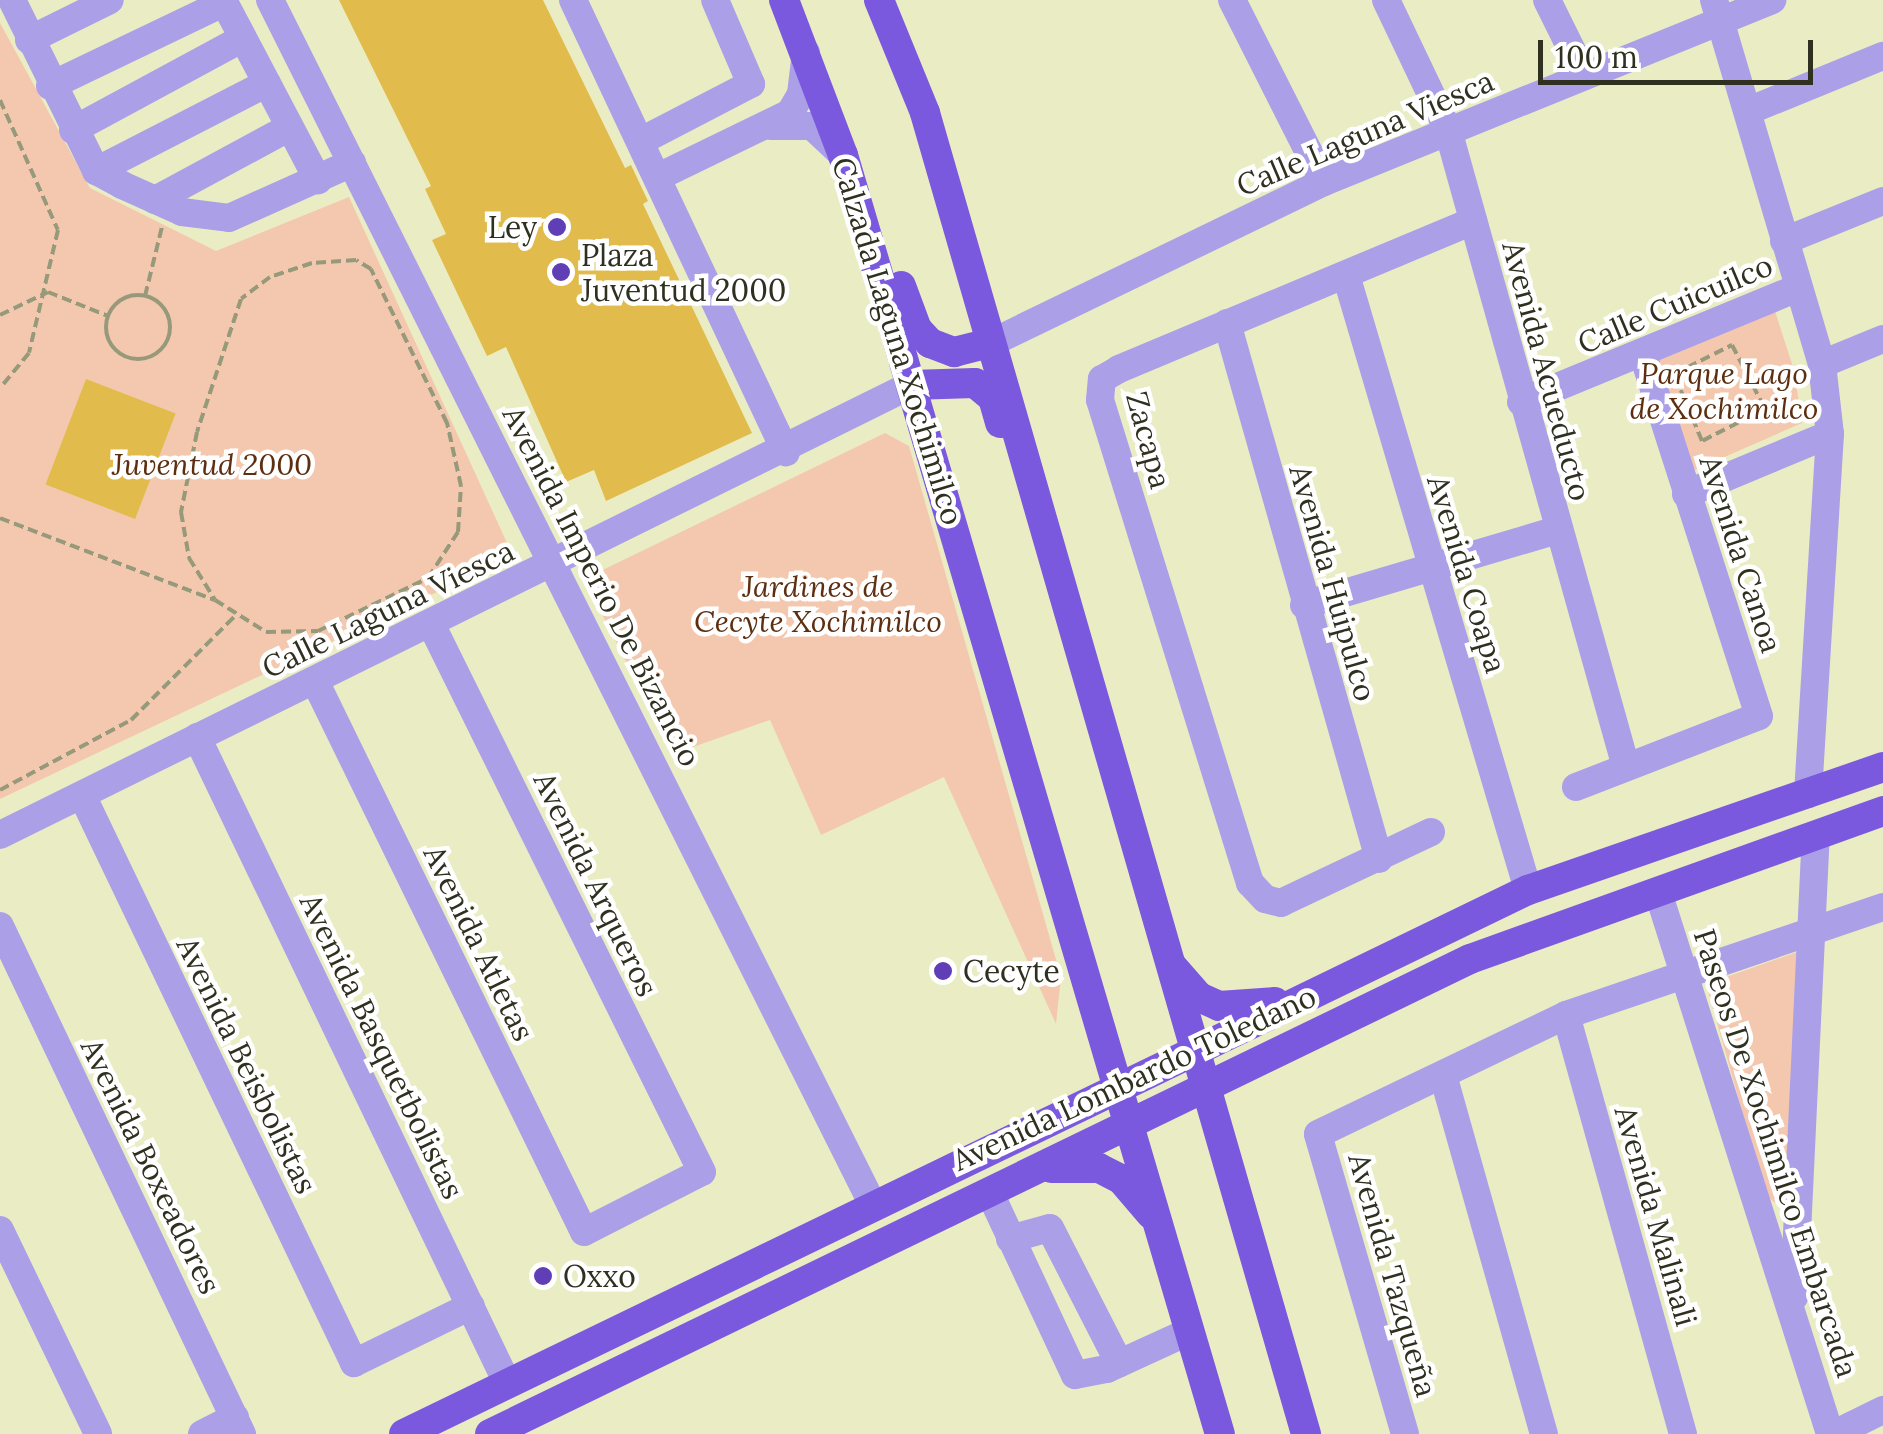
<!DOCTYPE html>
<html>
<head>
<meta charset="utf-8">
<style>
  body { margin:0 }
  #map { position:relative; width:1883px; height:1434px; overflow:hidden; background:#eaedc3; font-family:Lora,serif }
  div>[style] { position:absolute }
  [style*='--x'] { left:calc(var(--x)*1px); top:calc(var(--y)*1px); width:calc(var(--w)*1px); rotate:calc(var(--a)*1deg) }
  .green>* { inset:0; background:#f4c8af }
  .building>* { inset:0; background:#e1bc4c; transform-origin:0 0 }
  .path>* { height:4px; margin-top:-2px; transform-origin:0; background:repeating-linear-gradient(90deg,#97997b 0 10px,transparent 0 15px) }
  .path>.ring { margin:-2px; padding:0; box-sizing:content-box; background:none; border:4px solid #97997b; border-radius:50% }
  .minor>* { height:28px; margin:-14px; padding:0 14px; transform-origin:14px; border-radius:14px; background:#aba0e8 }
  .major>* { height:30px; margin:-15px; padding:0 15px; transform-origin:15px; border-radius:15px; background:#7b59df }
  .dots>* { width:28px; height:28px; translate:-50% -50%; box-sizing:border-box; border:5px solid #fff; border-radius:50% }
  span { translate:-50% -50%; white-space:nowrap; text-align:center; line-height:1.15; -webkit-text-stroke:9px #fff; paint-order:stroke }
  .street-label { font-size:30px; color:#2f301f }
  .poi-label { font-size:30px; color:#2f301f }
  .right { translate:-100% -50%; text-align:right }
  .left { translate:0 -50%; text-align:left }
  .park-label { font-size:30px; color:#5d2f10; font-style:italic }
  .scale { position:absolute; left:1538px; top:40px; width:275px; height:45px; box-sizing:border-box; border:5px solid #2f301f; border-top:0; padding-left:12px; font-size:30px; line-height:35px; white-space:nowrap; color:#2f301f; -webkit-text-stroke:8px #fff; paint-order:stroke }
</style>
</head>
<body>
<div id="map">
  <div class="green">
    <div style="clip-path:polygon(0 23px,90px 188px,216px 251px,349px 197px,513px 556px,0 799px)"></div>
    <div style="clip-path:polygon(1774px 308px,1794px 370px,1802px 423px,1681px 476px,1643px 354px)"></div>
    <div style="clip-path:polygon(885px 433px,909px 446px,1061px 977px,1056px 1024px,944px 777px,821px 835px,770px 720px,673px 754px,584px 579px)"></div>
    <div style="clip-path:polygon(1797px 952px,1788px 1191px,1775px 1203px,1766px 1195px,1706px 984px)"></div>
  </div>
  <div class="building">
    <div style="clip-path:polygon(339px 0,543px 0,625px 168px,631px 165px,648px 201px,643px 204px,752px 433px,606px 501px,594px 470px,566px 482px,506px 347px,487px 356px,432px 240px,446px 234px,425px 189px,431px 186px)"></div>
    <div style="left:86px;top:379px;width:96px;height:113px;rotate:21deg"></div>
  </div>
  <div class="path">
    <div style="--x:0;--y:100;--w:142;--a:66"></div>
    <div style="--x:58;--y:230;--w:126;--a:103.3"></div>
    <div style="--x:29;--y:353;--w:45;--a:129.6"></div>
    <div class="ring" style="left:106px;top:295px;width:60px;height:60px"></div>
    <div style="--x:145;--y:296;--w:71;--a:-76.2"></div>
    <div style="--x:0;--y:315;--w:53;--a:-25.6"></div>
    <div style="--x:48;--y:292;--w:65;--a:21.8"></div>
    <div style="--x:1732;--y:345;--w:72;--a:62.7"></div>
    <div style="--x:1765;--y:409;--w:71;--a:153.1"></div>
    <div style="--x:1702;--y:441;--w:73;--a:-112.7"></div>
    <div style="--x:1674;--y:374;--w:65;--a:-26.6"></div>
    <div style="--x:0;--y:518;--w:230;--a:20.9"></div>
    <div style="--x:215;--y:600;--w:60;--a:32.1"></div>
    <div style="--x:266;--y:632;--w:52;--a:-1.1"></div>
    <div style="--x:318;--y:631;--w:122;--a:-25.7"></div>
    <div style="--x:428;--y:578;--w:55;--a:-56.9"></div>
    <div style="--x:458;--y:532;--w:46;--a:-86.3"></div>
    <div style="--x:461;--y:486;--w:65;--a:-102.5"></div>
    <div style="--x:447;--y:423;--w:172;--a:-116.3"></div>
    <div style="--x:371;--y:269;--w:17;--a:-149"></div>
    <div style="--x:356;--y:260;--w:44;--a:176.1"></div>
    <div style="--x:312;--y:263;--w:44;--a:161.6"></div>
    <div style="--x:270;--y:277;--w:36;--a:143"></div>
    <div style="--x:241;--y:299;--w:140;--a:108.3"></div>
    <div style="--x:197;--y:432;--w:82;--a:101.3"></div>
    <div style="--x:181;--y:512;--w:47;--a:80.1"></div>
    <div style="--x:189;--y:558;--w:49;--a:58.2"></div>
    <div style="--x:0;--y:790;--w:149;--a:-28.1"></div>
    <div style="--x:131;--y:720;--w:150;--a:-45"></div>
  </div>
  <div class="minor">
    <div style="--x:12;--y:0;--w:191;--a:63.8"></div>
    <div style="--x:96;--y:171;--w:30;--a:28"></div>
    <div style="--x:122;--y:185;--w:66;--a:24.2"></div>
    <div style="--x:182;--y:212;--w:47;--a:7.3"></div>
    <div style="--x:229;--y:218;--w:135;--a:-24.1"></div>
    <div style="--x:223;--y:0;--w:204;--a:62.2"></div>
    <div style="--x:270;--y:0;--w:1345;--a:63.42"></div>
    <div style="--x:573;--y:0;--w:500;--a:64.8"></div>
    <div style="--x:1232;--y:0;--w:204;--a:63.2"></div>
    <div style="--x:1386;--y:0;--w:144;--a:64.5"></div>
    <div style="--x:1448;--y:130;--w:661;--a:74.39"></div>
    <div style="--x:1547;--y:0;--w:84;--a:63.7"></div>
    <div style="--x:1714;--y:0;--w:380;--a:73.5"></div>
    <div style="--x:1822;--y:364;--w:70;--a:83.5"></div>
    <div style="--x:1830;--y:434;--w:361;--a:93.5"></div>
    <div style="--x:29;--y:40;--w:90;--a:-26.3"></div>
    <div style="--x:50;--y:86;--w:194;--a:-25.6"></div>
    <div style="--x:1748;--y:111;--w:146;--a:-22.2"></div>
    <div style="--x:770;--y:126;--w:42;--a:0"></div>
    <div style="--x:812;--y:126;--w:42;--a:43.1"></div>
    <div style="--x:73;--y:130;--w:193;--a:-28.4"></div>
    <div style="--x:641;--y:141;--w:124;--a:-27.4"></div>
    <div style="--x:751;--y:84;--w:91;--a:-113.2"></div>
    <div style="--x:96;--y:171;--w:192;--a:-27.2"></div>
    <div style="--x:658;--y:177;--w:147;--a:-25.9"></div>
    <div style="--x:790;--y:113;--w:22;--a:-60"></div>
    <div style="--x:801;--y:94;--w:42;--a:-83.2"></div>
    <div style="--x:155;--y:200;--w:153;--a:-28.4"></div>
    <div style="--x:1784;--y:241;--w:107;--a:-22"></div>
    <div style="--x:1346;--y:275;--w:641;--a:73.51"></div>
    <div style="--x:1227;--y:323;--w:557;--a:74.17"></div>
    <div style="--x:991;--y:343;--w:370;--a:-25.8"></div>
    <div style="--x:1324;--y:182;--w:484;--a:-22.1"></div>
    <div style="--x:1822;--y:364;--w:66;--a:-22.3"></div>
    <div style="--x:1521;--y:402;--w:300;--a:-22.4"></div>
    <div style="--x:1686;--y:494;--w:156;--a:-22.6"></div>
    <div style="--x:1304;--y:605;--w:264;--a:-16.5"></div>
    <div style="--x:315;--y:681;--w:613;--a:63.98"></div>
    <div style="--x:584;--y:1232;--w:132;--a:-27"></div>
    <div style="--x:702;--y:1172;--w:611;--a:-116.31"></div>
    <div style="--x:197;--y:737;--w:717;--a:64.36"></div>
    <div style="--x:1576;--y:787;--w:196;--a:-21.2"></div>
    <div style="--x:1759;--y:716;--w:380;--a:-107.8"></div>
    <div style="--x:82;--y:795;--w:630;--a:64.41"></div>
    <div style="--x:354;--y:1363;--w:130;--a:-26"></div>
    <div style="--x:1431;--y:832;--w:166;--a:154.7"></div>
    <div style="--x:1281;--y:903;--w:16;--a:-166"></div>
    <div style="--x:1265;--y:899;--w:22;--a:-133"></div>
    <div style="--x:1250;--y:883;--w:506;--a:-107.25"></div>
    <div style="--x:1100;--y:400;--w:21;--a:-85"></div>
    <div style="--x:1102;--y:379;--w:20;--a:-30"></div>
    <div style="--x:1119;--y:369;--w:384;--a:-22.7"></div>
    <div style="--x:0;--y:835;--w:1016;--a:-26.29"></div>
    <div style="--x:1658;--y:892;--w:569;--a:72.39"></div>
    <div style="--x:0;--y:926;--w:563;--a:64.53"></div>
    <div style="--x:1566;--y:1015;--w:435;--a:74.4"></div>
    <div style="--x:1443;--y:1075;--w:373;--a:74.3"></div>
    <div style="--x:990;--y:1193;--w:201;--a:65"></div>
    <div style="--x:1075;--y:1375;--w:33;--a:-11"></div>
    <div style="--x:1107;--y:1369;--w:91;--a:-24.6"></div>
    <div style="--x:0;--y:1230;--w:226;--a:64.3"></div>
    <div style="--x:1010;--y:1239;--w:41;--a:-15.4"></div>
    <div style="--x:1050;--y:1228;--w:152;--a:62.9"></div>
    <div style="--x:1794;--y:1297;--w:462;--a:-87.3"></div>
    <div style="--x:202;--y:1434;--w:37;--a:-27"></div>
    <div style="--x:1405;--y:1434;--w:312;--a:-106.2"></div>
    <div style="--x:1318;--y:1134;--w:275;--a:-25.6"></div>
    <div style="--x:1566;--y:1015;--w:335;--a:-18.8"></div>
    <div style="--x:1834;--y:1434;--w:55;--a:-26.1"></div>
  </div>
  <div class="major">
    <div style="--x:784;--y:0;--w:166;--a:69.2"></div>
    <div style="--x:843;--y:155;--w:1333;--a:73.58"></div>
    <div style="--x:879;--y:0;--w:122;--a:67.8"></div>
    <div style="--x:925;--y:113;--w:1375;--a:73.91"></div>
    <div style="--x:901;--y:286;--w:46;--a:69.6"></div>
    <div style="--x:917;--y:329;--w:19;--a:47"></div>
    <div style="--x:930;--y:343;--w:26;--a:21"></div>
    <div style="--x:954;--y:352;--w:38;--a:-14"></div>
    <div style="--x:911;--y:385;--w:64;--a:-1.8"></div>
    <div style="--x:975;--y:383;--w:23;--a:40"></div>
    <div style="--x:993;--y:398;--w:26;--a:74"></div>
    <div style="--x:1172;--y:966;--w:41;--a:48.9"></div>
    <div style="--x:1199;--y:997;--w:22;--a:24"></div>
    <div style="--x:1219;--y:1006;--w:56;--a:-4.1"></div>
    <div style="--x:1051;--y:1168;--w:48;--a:0"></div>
    <div style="--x:1099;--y:1168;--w:25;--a:27"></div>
    <div style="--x:1121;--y:1179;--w:46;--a:49.4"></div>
    <div style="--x:404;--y:1434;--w:1249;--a:-25.83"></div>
    <div style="--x:1528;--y:890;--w:376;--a:-19.1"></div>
    <div style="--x:490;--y:1434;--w:1089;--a:-25.86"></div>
    <div style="--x:1470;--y:959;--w:439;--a:-19.7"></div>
  </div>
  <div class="dots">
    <div style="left:557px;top:227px;background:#5f3eb6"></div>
    <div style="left:561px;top:272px;background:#5f3eb6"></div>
    <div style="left:943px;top:971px;background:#5f3eb6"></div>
    <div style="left:543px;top:1276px;background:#5f3eb6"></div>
  </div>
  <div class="street-label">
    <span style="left:1365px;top:133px;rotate:-23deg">Calle Laguna Viesca</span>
    <span style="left:1675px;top:304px;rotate:-23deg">Calle Cuicuilco</span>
    <span style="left:898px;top:341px;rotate:73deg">Calzada Laguna Xochimilco</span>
    <span style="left:1547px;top:371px;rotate:75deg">Avenida Acueducto</span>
    <span style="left:1149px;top:440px;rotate:75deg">Zacapa</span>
    <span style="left:1741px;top:554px;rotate:72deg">Avenida Canoa</span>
    <span style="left:1467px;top:574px;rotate:73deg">Avenida Coapa</span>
    <span style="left:1333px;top:583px;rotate:74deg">Avenida Huipulco</span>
    <span style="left:602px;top:586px;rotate:63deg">Avenida Imperio De Bizancio</span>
    <span style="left:388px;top:609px;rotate:-26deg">Calle Laguna Viesca</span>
    <span style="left:596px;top:884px;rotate:64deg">Avenida Arqueros</span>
    <span style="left:479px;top:943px;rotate:64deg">Avenida Atletas</span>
    <span style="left:382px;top:1046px;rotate:64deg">Avenida Basquetbolistas</span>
    <span style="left:247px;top:1065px;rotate:64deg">Avenida Beisbolistas</span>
    <span style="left:1134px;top:1078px;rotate:-25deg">Avenida Lombardo Toledano</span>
    <span style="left:1776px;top:1153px;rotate:72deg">Paseos De Xochimilco Embarcada</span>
    <span style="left:151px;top:1166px;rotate:64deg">Avenida Boxeadores</span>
    <span style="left:1656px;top:1216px;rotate:74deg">Avenida Malinali</span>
    <span style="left:1393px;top:1275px;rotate:74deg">Avenida Tazqueña</span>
  </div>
  <div class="poi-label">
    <span class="right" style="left:537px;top:227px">Ley</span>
    <span class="left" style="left:581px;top:272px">Plaza<br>Juventud 2000</span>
    <span class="left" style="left:963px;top:971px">Cecyte</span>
    <span class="left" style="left:563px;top:1276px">Oxxo</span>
  </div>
  <div class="park-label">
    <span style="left:1724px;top:390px">Parque Lago<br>de Xochimilco</span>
    <span style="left:212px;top:464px">Juventud 2000</span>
    <span style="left:818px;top:603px">Jardines de<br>Cecyte Xochimilco</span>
  </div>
  <div class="scale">100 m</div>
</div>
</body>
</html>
